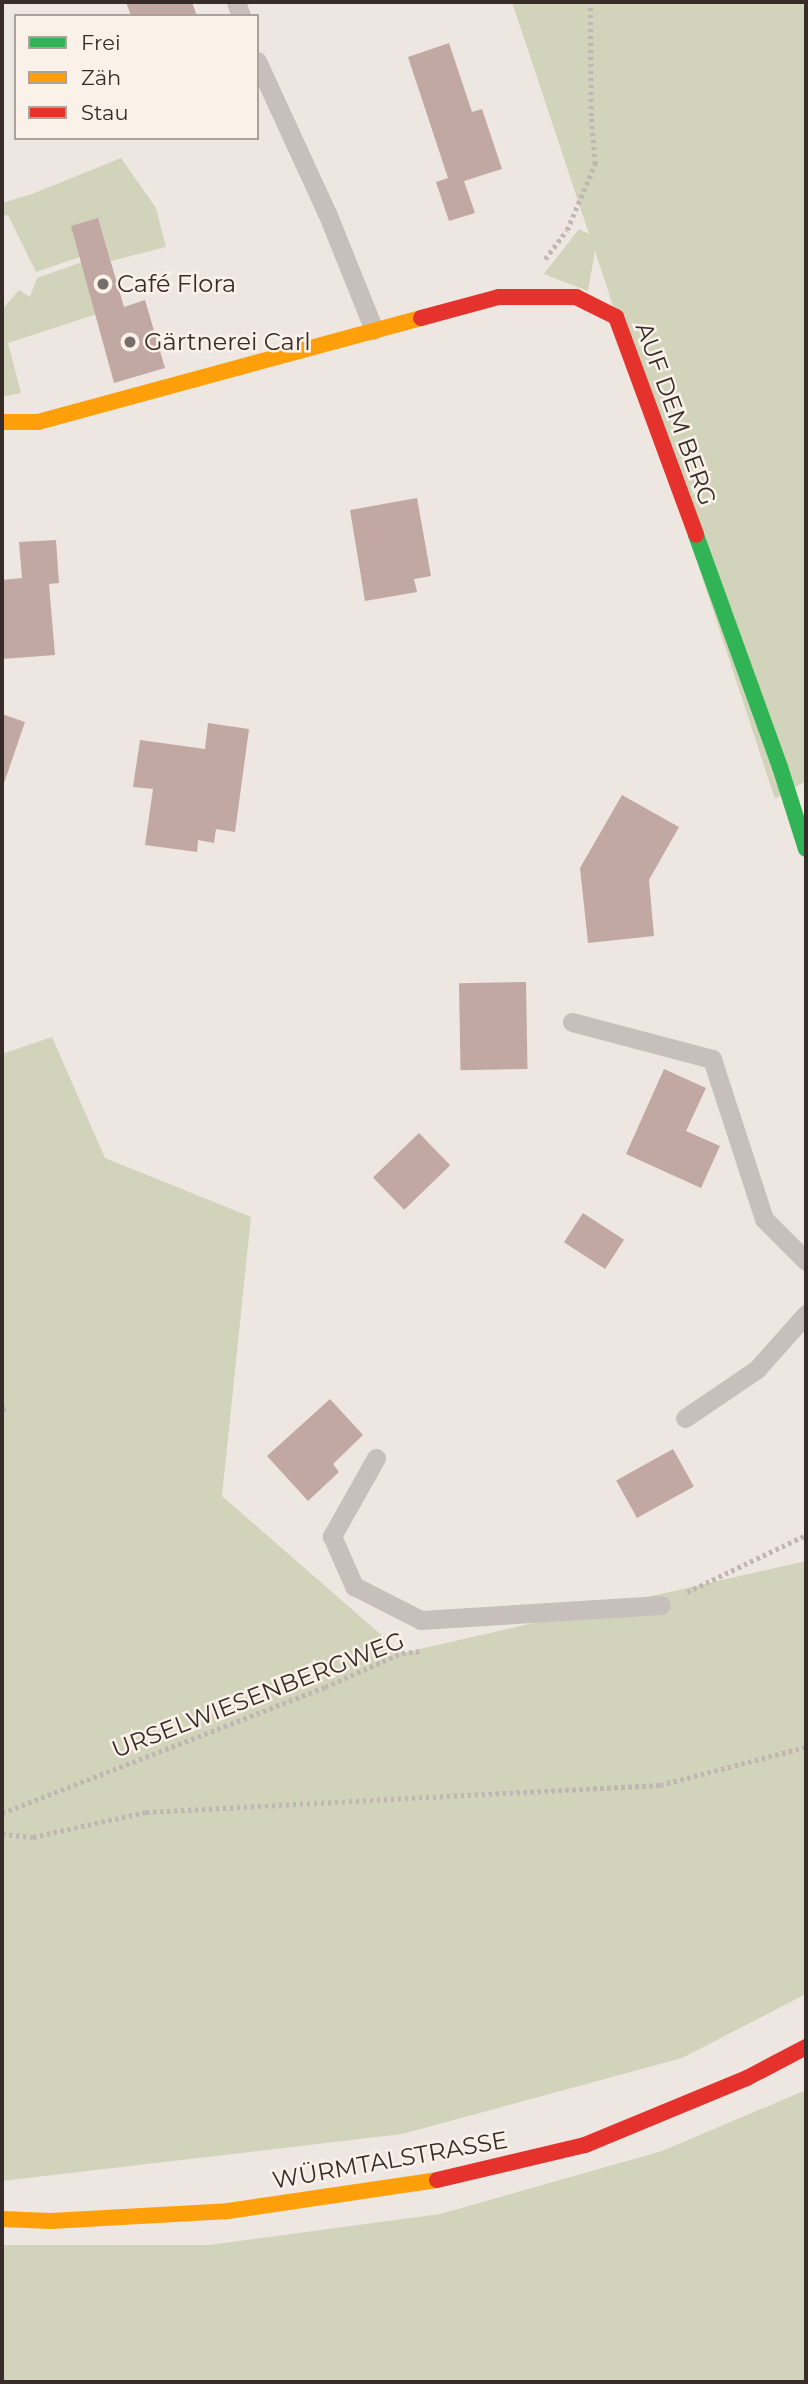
<!DOCTYPE html>
<html>
<head>
<meta charset="utf-8">
<style>
  body { margin:0 }
  #map { position:relative; width:808px; height:2384px; overflow:hidden; background:#eee7e1; font-family:Montserrat,sans-serif }
  div>[style] { position:absolute }
  [style*='--x'] { left:calc(var(--x)*1px); top:calc(var(--y)*1px); width:calc(var(--w)*1px); rotate:calc(var(--a)*1deg) }
  .green>* { inset:0; background:#d1d3ba }
  .building>* { inset:0; background:#c2a8a2; transform-origin:0 0 }
  .path>* { height:4.5px; margin-top:-2.25px; transform-origin:0; background:repeating-linear-gradient(90deg,#c0b7b3 0 3.5px,transparent 0 7px) }
  .lane>* { height:19px; margin:-9.5px; padding:0 9.5px; transform-origin:9.5px; border-radius:9.5px; background:#c7bfbb }
  .fast>* { height:16px; margin:-8px; padding:0 8px; transform-origin:8px; border-radius:8px; background:#30b455 }
  .slow>* { height:16px; margin:-8px; padding:0 8px; transform-origin:8px; border-radius:8px; background:#ff9f0a }
  .jam>* { height:16px; margin:-8px; padding:0 8px; transform-origin:8px; border-radius:8px; background:#e5322d }
  .dots>* { width:19px; height:19px; translate:-50% -50%; box-sizing:border-box; border:4px solid #faf1e9; border-radius:50% }
  span { translate:-50% -50%; white-space:nowrap; text-align:center; line-height:1.15; -webkit-text-stroke:5px #faf1e9; paint-order:stroke }
  .poi-label { font-size:24px; color:#382c28 }
  .left { translate:0 -50%; text-align:left }
  .street-label { font-size:24px; color:#382c28 }
  .frame { position:absolute; inset:0; border:4px solid #382c28; pointer-events:none }
  .legend { position:absolute; left:14px; top:14px; width:245px; height:126px; box-sizing:border-box; background:#faf1e9; border:2px solid #aca29c; margin:0; padding:9px 12px; list-style:none; font-size:21px; color:#382c28 }
  .legend li { display:flex; align-items:center; gap:14px; height:35px }
  .legend b { width:35px; border:2px solid #aca29c }
</style>
</head>
<body>
<div id="map">
  <div class="green">
    <div style="clip-path:polygon(512px 2px,803px 2px,806px 27px,806px 781px,775px 799px,595px 251px,588px 291px,544px 274px,579px 229px,589px 234px)"></div>
    <div style="clip-path:polygon(121px 158px,156px 208px,166px 247px,111px 261px,98px 219px,80px 257px,36px 272px,8px 215px,2px 216px,2px 203px,32px 194px)"></div>
    <div style="clip-path:polygon(82px 262px,97px 314px,8px 343px,21px 393px,2px 397px,2px 310px,19px 290px,30px 297px,37px 278px)"></div>
    <div style="clip-path:polygon(52px 1037px,105px 1158px,251px 1217px,222px 1496px,402px 1653px,806px 1561px,806px 1994px,682px 2058px,402px 2134px,2px 2181px,2px 1054px)"></div>
    <div style="clip-path:polygon(806px 2090px,806px 2382px,2px 2382px,2px 2245px,209px 2245px,440px 2214px,662px 2151px)"></div>
  </div>
  <div class="building">
    <div style="clip-path:polygon(126px 2px,192px 2px,197px 16px,131px 16px)"></div>
    <div style="clip-path:polygon(449px 43px,472px 112px,482px 109px,502px 169px,464px 181px,475px 213px,449px 221px,436px 182px,448px 178px,408px 57px)"></div>
    <div style="clip-path:polygon(98px 218px,124px 307px,145px 300px,165px 368px,114px 383px,71px 226px)"></div>
    <div style="clip-path:polygon(417px 498px,431px 576px,414px 579px,417px 592px,365px 601px,350px 510px)"></div>
    <div style="clip-path:polygon(56px 540px,59px 583px,49px 584px,55px 655px,2px 659px,2px 580px,22px 578px,19px 542px)"></div>
    <div style="clip-path:polygon(2px 714px,25px 722px,2px 789px)"></div>
    <div style="clip-path:polygon(208px 723px,249px 729px,235px 832px,216px 829px,214px 843px,198px 840px,197px 852px,145px 845px,153px 789px,133px 787px,140px 740px,205px 749px)"></div>
    <div style="clip-path:polygon(622px 795px,679px 827px,649px 880px,654px 936px,588px 943px,580px 868px)"></div>
    <div style="left:526px;top:982px;width:87px;height:67px;rotate:89deg"></div>
    <div style="clip-path:polygon(664px 1069px,706px 1088px,686px 1131px,720px 1146px,701px 1188px,626px 1154px)"></div>
    <div style="left:419px;top:1133px;width:45px;height:64px;rotate:46deg"></div>
    <div style="left:583px;top:1213px;width:49px;height:35px;rotate:33deg"></div>
    <div style="clip-path:polygon(330px 1399px,363px 1435px,333px 1464px,339px 1472px,308px 1501px,267px 1456px)"></div>
    <div style="left:673px;top:1449px;width:43px;height:65px;rotate:61deg"></div>
  </div>
  <div class="path">
    <div style="--x:545;--y:259;--w:36;--a:-53"></div>
    <div style="--x:567;--y:230;--w:72;--a:-67"></div>
    <div style="--x:595;--y:164;--w:48;--a:-94.8"></div>
    <div style="--x:591;--y:116;--w:114;--a:-90.5"></div>
    <div style="--x:2;--y:1407;--w:3;--a:18"></div>
    <div style="--x:5;--y:1408;--w:7;--a:117"></div>
    <div style="--x:687;--y:1592;--w:132;--a:-25.6"></div>
    <div style="--x:2;--y:1813;--w:347;--a:-21.3"></div>
    <div style="--x:325;--y:1687;--w:84;--a:-23.8"></div>
    <div style="--x:402;--y:1653;--w:20;--a:-6"></div>
    <div style="--x:2;--y:1834;--w:31;--a:6"></div>
    <div style="--x:33;--y:1837;--w:116;--a:-12.5"></div>
    <div style="--x:146;--y:1812;--w:515;--a:-3.01"></div>
    <div style="--x:660;--y:1785;--w:151;--a:-14.6"></div>
  </div>
  <div class="lane">
    <div style="--x:236;--y:2;--w:15;--a:70"></div>
    <div style="--x:257;--y:61;--w:167;--a:65.3"></div>
    <div style="--x:327;--y:213;--w:126;--a:68.1"></div>
    <div style="--x:572;--y:1022;--w:145;--a:14.8"></div>
    <div style="--x:712;--y:1059;--w:168;--a:72"></div>
    <div style="--x:764;--y:1219;--w:59;--a:45"></div>
    <div style="--x:685;--y:1418;--w:87;--a:-34.2"></div>
    <div style="--x:757;--y:1369;--w:74;--a:-48.3"></div>
    <div style="--x:376;--y:1458;--w:90;--a:119.4"></div>
    <div style="--x:332;--y:1536;--w:55;--a:66.3"></div>
    <div style="--x:354;--y:1586;--w:75;--a:26.9"></div>
    <div style="--x:421;--y:1620;--w:240;--a:-3.6"></div>
  </div>
  <div class="fast">
    <div style="--x:696;--y:535;--w:247;--a:70.1"></div>
    <div style="--x:780;--y:767;--w:86;--a:72.4"></div>
  </div>
  <div class="slow">
    <div style="--x:2;--y:422;--w:36;--a:0"></div>
    <div style="--x:38;--y:422;--w:397;--a:-15.2"></div>
    <div style="--x:2;--y:2219;--w:49;--a:2.3"></div>
    <div style="--x:51;--y:2221;--w:177;--a:-3.2"></div>
    <div style="--x:228;--y:2211;--w:211;--a:-8.4"></div>
  </div>
  <div class="jam">
    <div style="--x:421;--y:318;--w:81;--a:-15.1"></div>
    <div style="--x:499;--y:297;--w:77;--a:0"></div>
    <div style="--x:576;--y:297;--w:45;--a:26.6"></div>
    <div style="--x:616;--y:317;--w:232;--a:69.8"></div>
    <div style="--x:437;--y:2180;--w:152;--a:-13.3"></div>
    <div style="--x:585;--y:2145;--w:175;--a:-22.5"></div>
    <div style="--x:747;--y:2078;--w:67;--a:-27.7"></div>
  </div>
  <div class="dots">
    <div style="left:103px;top:284px;background:#786d69"></div>
    <div style="left:130px;top:342px;background:#786d69"></div>
  </div>
  <div class="poi-label">
    <span class="left" style="left:117px;top:284px">Café Flora</span>
    <span class="left" style="left:144px;top:342px">Gärtnerei Carl</span>
  </div>
  <div class="street-label">
    <span style="left:676px;top:414px;rotate:70deg">AUF DEM BERG</span>
    <span style="left:258px;top:1695px;rotate:-21deg">URSELWIESENBERGWEG</span>
    <span style="left:390px;top:2160px;rotate:-10deg">WÜRMTALSTRASSE</span>
  </div>
  <div class="frame"></div>
  <ul class="legend">
  <li><b style="height:9px;background:#30b455"></b>Frei</li>
  <li><b style="height:9px;background:#ff9f0a"></b>Zäh</li>
  <li><b style="height:9px;background:#e5322d"></b>Stau</li>
  </ul>
</div>
</body>
</html>
